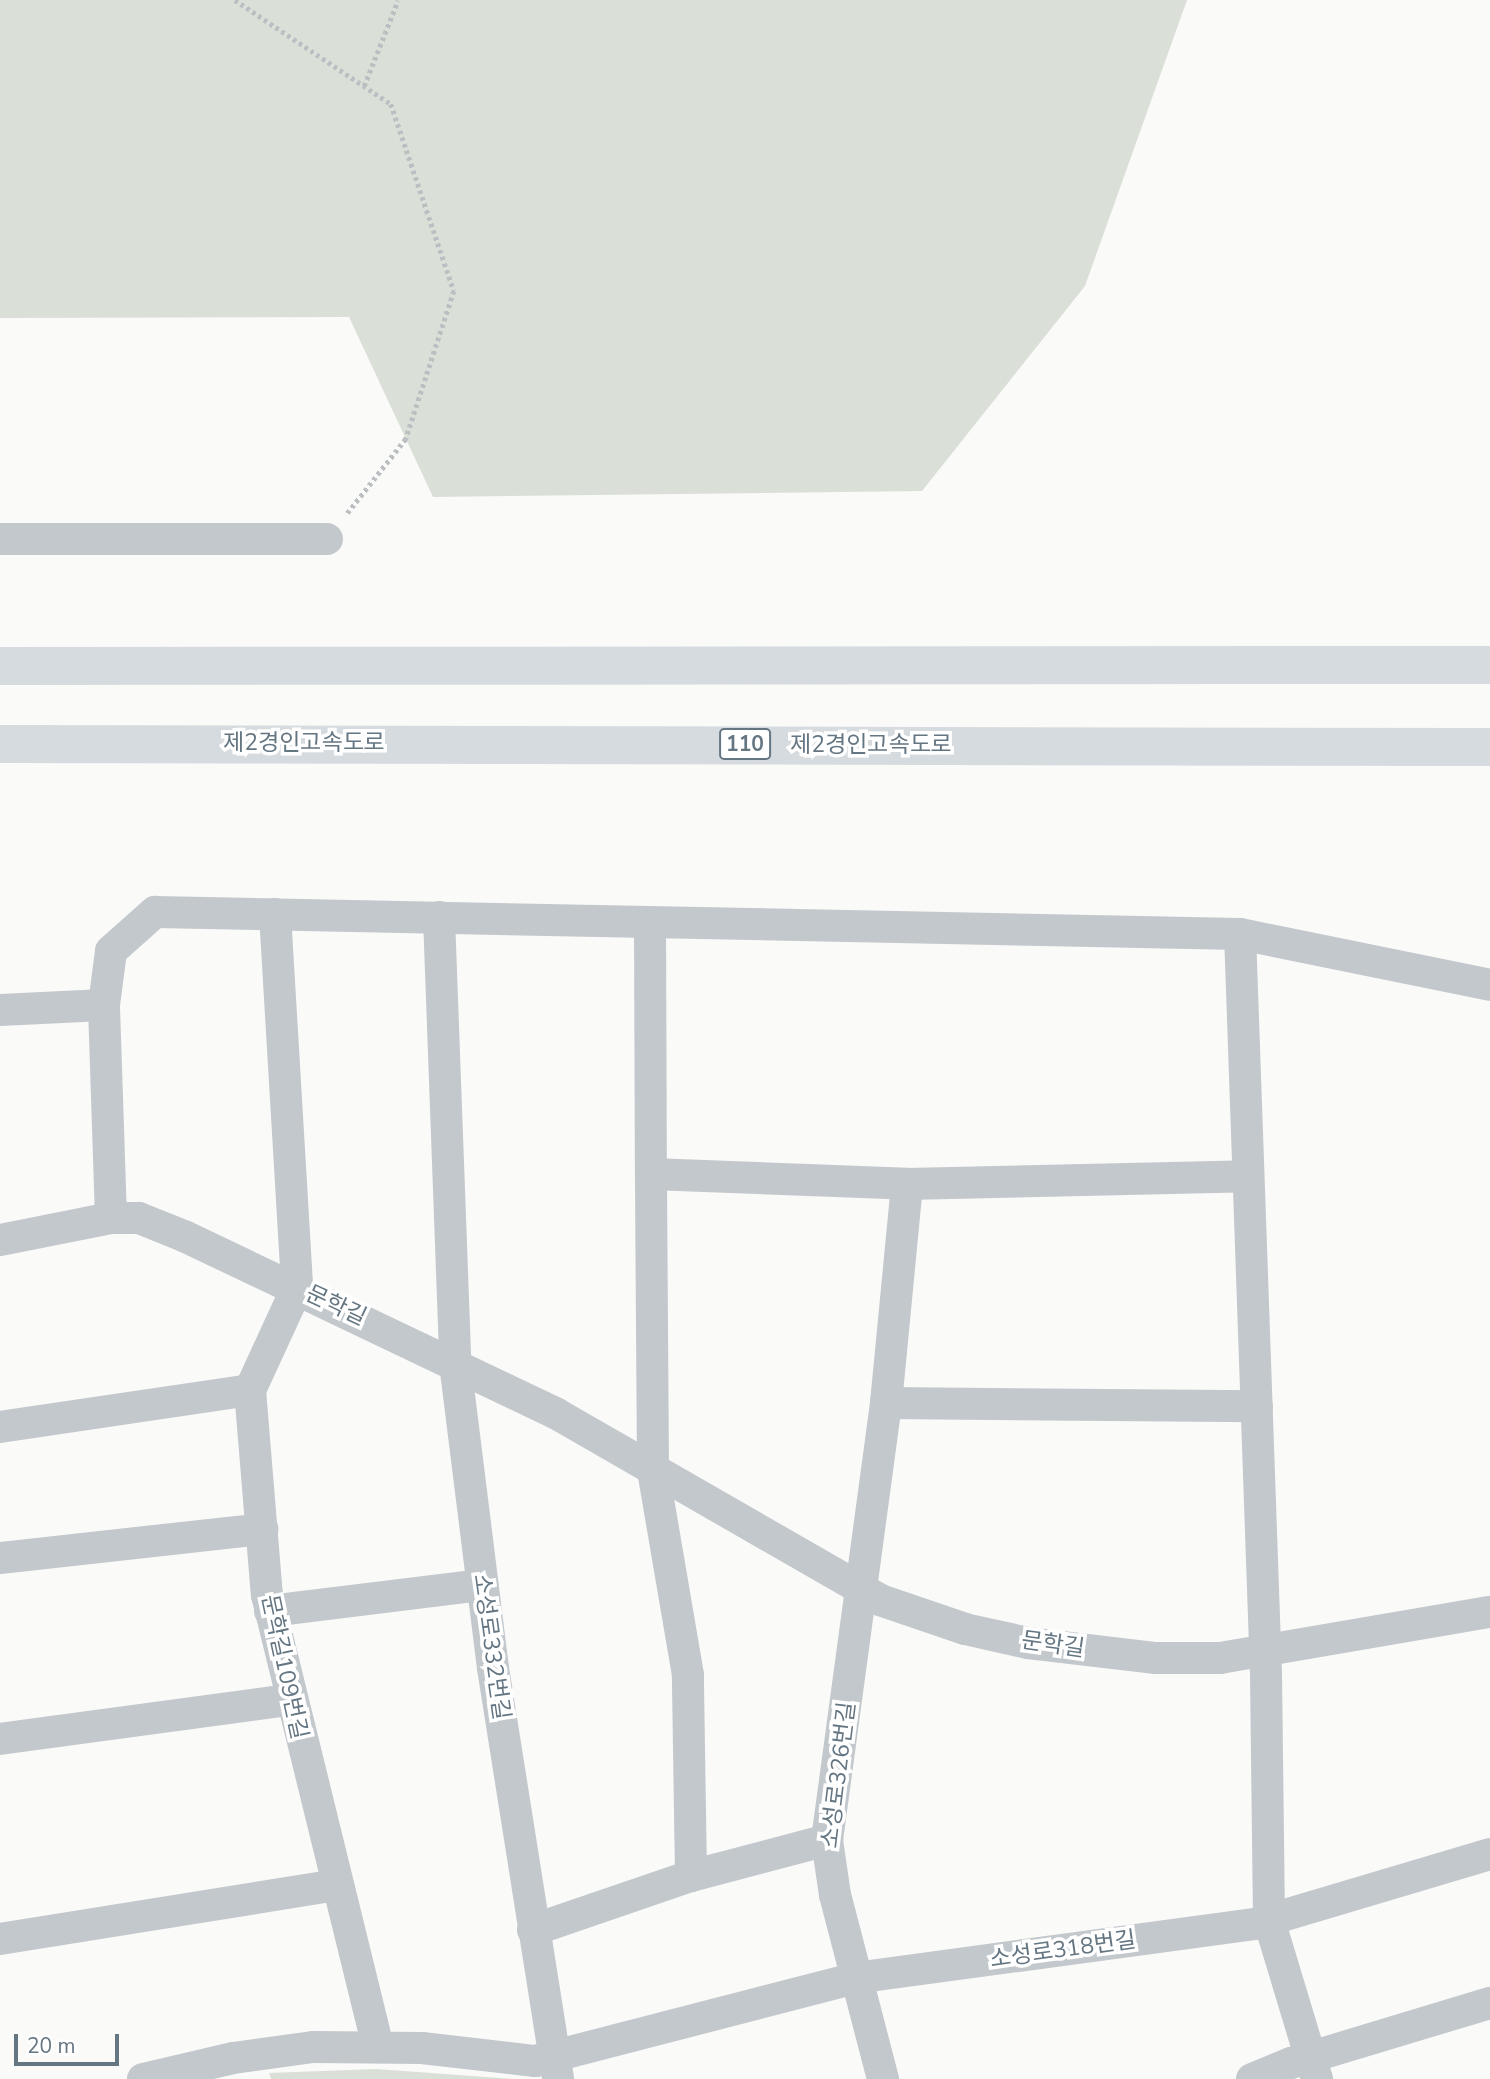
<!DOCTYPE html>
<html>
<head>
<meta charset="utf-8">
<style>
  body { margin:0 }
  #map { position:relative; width:1490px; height:2079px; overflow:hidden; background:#fafaf8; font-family:"Nunito Sans","Noto Sans KR",sans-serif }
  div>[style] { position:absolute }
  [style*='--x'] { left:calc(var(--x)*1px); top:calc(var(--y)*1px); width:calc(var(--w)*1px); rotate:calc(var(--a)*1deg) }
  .green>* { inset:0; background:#dadfd7 }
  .path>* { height:4.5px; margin-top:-2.25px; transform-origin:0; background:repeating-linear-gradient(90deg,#bbbfc2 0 3.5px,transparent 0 7px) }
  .minor>* { height:32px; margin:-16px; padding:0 16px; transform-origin:16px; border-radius:16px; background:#c3c8cc }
  .motorway>* { height:38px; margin:-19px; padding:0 19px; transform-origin:19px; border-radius:19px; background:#d6dbdf }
  span { translate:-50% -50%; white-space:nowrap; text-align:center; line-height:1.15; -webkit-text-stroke:7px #fff; paint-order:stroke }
  .shield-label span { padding:2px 5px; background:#fff; border:2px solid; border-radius:5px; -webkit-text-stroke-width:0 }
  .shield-label { font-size:21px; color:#657683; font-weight:700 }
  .street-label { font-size:23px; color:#657683 }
  .scale { position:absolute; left:14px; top:2034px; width:105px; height:32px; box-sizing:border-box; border:4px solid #657683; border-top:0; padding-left:9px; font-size:21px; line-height:24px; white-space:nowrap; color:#657683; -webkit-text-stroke:5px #fff; paint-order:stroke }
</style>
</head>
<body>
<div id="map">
  <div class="green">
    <div style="clip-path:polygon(0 0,1187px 0,1085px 286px,922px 491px,433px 497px,349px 317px,0 318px)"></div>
    <div style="clip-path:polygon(376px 2069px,513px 2079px,271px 2079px,269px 2073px)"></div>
  </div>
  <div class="path">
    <div style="--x:235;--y:0;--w:187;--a:33.7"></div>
    <div style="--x:391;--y:104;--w:197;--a:71.4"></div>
    <div style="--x:454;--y:291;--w:156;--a:108"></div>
    <div style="--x:406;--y:439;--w:95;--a:128.2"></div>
    <div style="--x:364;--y:86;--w:92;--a:-68.4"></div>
  </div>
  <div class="minor">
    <div style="--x:0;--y:539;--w:327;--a:0"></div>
    <div style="--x:275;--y:914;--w:375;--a:86.6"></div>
    <div style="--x:297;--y:1288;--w:112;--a:114.7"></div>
    <div style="--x:250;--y:1390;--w:206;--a:85.3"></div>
    <div style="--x:267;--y:1595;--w:465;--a:76.2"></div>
    <div style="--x:439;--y:917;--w:446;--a:87.9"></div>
    <div style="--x:455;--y:1363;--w:307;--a:82.9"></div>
    <div style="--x:493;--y:1668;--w:416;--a:81"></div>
    <div style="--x:650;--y:922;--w:252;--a:89.8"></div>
    <div style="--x:0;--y:1010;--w:104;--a:-2.8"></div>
    <div style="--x:111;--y:1218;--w:213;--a:-91.9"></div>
    <div style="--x:104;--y:1005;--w:54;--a:-82.6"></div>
    <div style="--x:111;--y:951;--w:59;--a:-41.6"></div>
    <div style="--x:155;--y:912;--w:1085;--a:1.16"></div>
    <div style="--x:0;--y:1240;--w:113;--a:-11.2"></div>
    <div style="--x:111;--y:1218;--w:28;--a:0"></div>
    <div style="--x:139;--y:1218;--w:48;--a:21.8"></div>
    <div style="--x:184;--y:1236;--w:413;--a:25.5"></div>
    <div style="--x:557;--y:1414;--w:373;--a:29.9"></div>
    <div style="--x:880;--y:1600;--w:90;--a:18.8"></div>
    <div style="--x:965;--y:1629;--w:65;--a:12.5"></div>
    <div style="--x:1028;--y:1643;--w:129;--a:6.7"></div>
    <div style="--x:1156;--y:1658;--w:64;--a:0"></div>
    <div style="--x:1220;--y:1658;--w:274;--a:-9.7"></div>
    <div style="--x:886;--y:1403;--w:371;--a:0.5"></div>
    <div style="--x:0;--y:1427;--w:253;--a:-8.4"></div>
    <div style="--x:0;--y:1558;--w:264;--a:-6.3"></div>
    <div style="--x:270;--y:1611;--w:214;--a:-7"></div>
    <div style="--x:0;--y:1739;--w:292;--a:-7.7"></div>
    <div style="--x:691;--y:1876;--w:201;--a:-90.9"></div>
    <div style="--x:688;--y:1675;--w:208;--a:-99.7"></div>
    <div style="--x:653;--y:1470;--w:296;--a:-90.4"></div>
    <div style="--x:651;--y:1174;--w:256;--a:2.2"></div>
    <div style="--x:907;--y:1184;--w:341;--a:-1.3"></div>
    <div style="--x:533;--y:1930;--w:167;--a:-18.9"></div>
    <div style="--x:691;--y:1876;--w:141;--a:-14.8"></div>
    <div style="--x:0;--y:1939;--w:341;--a:-9.1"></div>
    <div style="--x:143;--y:2079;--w:92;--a:-13.1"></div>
    <div style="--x:233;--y:2058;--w:81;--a:-7.8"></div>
    <div style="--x:313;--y:2047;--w:109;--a:0.5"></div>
    <div style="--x:422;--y:2048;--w:114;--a:6.6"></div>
    <div style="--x:535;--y:2061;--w:331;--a:-14.5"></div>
    <div style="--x:855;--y:1978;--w:404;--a:-7.7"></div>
    <div style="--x:1255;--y:1924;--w:245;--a:-16.6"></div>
    <div style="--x:883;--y:2079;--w:190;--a:-104.6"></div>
    <div style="--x:835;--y:1895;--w:56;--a:-98.3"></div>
    <div style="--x:827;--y:1840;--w:441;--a:-82.3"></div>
    <div style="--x:886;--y:1403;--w:220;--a:-84.5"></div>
    <div style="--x:1252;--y:2079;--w:42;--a:-22.3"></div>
    <div style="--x:1291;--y:2063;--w:208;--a:-16.8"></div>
    <div style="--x:1317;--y:2079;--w:166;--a:-106.8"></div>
    <div style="--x:1269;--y:1920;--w:246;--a:-90.7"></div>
    <div style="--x:1266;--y:1674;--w:740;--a:-92.01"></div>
    <div style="--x:1240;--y:934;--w:255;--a:11.5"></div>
  </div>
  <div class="motorway">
    <div style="--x:0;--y:666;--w:1490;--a:-0.04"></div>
    <div style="--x:0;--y:744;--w:1490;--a:0.12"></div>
  </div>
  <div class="shield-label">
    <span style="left:745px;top:744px">110</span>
  </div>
  <div class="street-label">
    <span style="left:304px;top:743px">제2경인고속도로</span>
    <span style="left:871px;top:745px">제2경인고속도로</span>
    <span style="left:336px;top:1306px;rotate:25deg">문학길</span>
    <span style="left:1053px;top:1645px;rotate:8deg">문학길</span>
    <span style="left:491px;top:1647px;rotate:82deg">소성로332번길</span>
    <span style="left:284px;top:1667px;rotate:78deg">문학길109번길</span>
    <span style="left:839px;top:1775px;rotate:-83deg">소성로326번길</span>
    <span style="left:1063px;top:1950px;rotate:-8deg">소성로318번길</span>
  </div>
  <div class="scale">20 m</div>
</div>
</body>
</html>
